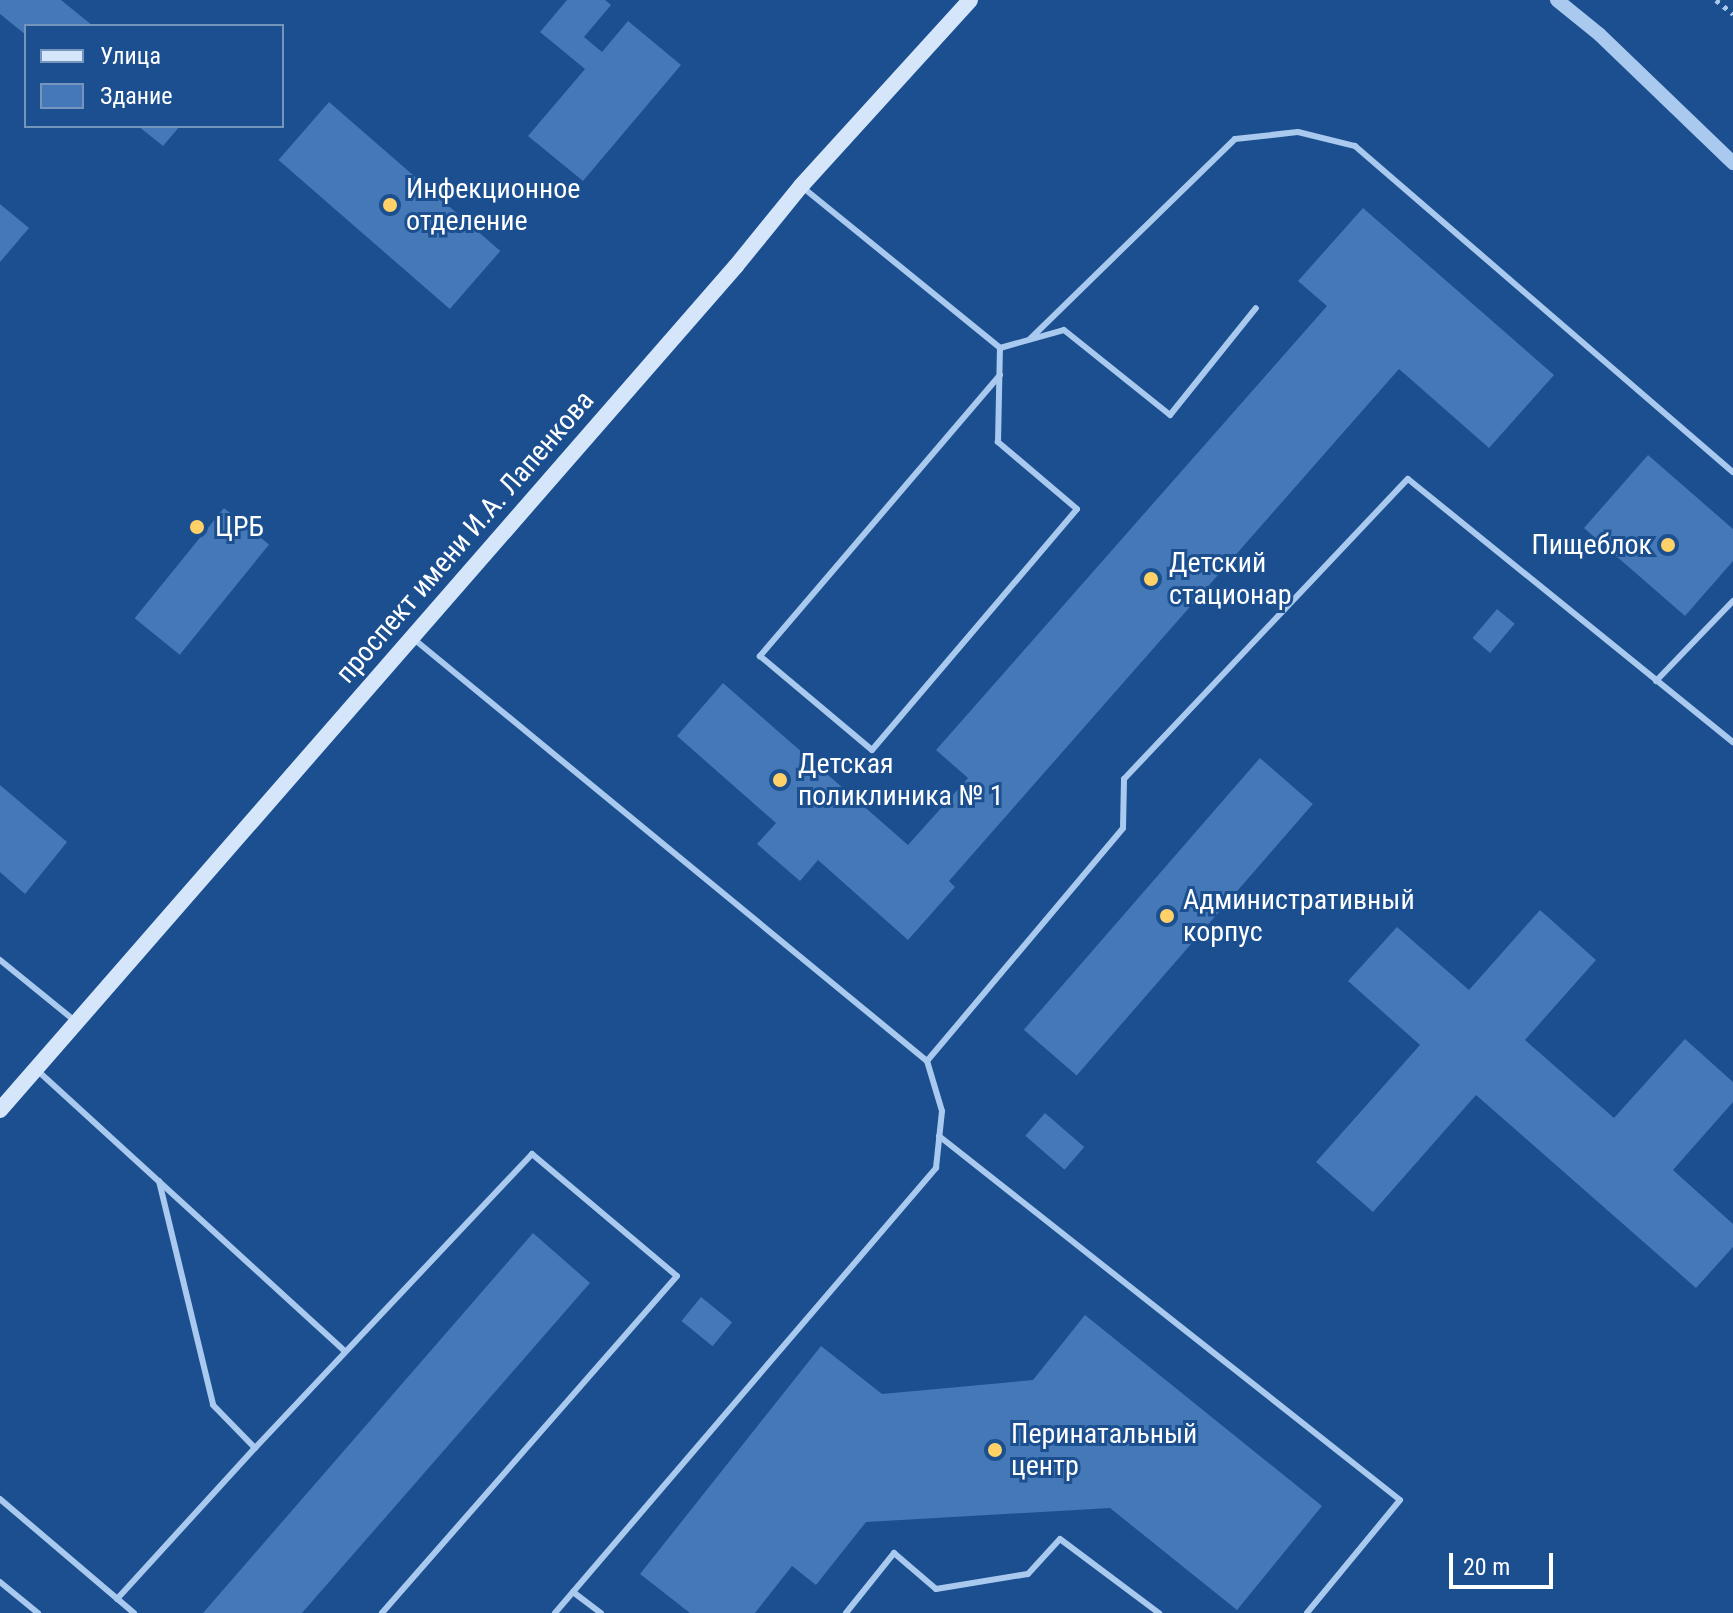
<!DOCTYPE html>
<html>
<head>
<meta charset="utf-8">
<style>
  body { margin:0 }
  #map { position:relative; width:1733px; height:1613px; overflow:hidden; background:#1b4f8f; font-family:"Roboto Condensed",sans-serif }
  div>[style] { position:absolute }
  [style*='--x'] { left:calc(var(--x)*1px); top:calc(var(--y)*1px); width:calc(var(--w)*1px); rotate:calc(var(--a)*1deg) }
  .building>* { inset:0; background:#4478b7; transform-origin:0 0 }
  .path>* { height:5px; margin-top:-2.5px; transform-origin:0; background:repeating-linear-gradient(90deg,#a9c9ee 0 4px,transparent 0 10px) }
  .service>* { height:6px; margin:-3px; padding:0 3px; transform-origin:3px; border-radius:3px; background:#a9c9ee }
  .tertiary>* { height:14px; margin:-7px; padding:0 7px; transform-origin:7px; border-radius:7px; background:#a9c9ee }
  .secondary>* { height:16px; margin:-8px; padding:0 8px; transform-origin:8px; border-radius:8px; background:#d6e6fa }
  .dots>* { width:22px; height:22px; translate:-50% -50%; box-sizing:border-box; border:4px solid #1b4f8f; border-radius:50% }
  span { translate:-50% -50%; white-space:nowrap; text-align:center; line-height:1.15; -webkit-text-stroke:6px #1b4f8f; paint-order:stroke }
  .poi-label { font-size:28px; color:#fff }
  .left { translate:0 -50%; text-align:left }
  .right { translate:-100% -50%; text-align:right }
  .street-label { font-size:28px; color:#fff }
  .legend { position:absolute; left:24px; top:24px; width:260px; height:104px; box-sizing:border-box; background:#1b4f8f; border:2px solid #7695bc; margin:0; padding:10px 14px; list-style:none; font-size:24px; color:#fff }
  .legend li { display:flex; align-items:center; gap:16px; height:40px }
  .legend b { width:40px; border:2px solid #7695bc }
  .scale { position:absolute; left:1449px; top:1553px; width:104px; height:36px; box-sizing:border-box; border:4px solid #fff; border-top:0; padding-left:10px; font-size:24px; line-height:28px; white-space:nowrap; color:#fff; -webkit-text-stroke:6px #1b4f8f; paint-order:stroke }
</style>
</head>
<body>
<div id="map">
  <div class="building">
    <div style="clip-path:polygon(0 0,61px 0,93px 26px,26px 26px,26px 35px,0 14px)"></div>
    <div style="clip-path:polygon(567px 0,605px 0,611px 5px,584px 37px,602px 52px,628px 21px,681px 65px,583px 181px,528px 136px,585px 69px,540px 32px)"></div>
    <div style="left:329px;top:102px;width:227px;height:77px;rotate:41deg"></div>
    <div style="clip-path:polygon(138px 126px,180px 126px,163px 146px)"></div>
    <div style="clip-path:polygon(0 204px,29px 228px,0 262px)"></div>
    <div style="clip-path:polygon(1363px 208px,1554px 375px,1489px 448px,1399px 369px,949px 881px,955px 887px,908px 940px,818px 860px,800px 881px,757px 844px,776px 823px,677px 736px,723px 683px,908px 845px,968px 778px,936px 750px,1327px 306px,1298px 281px)"></div>
    <div style="clip-path:polygon(1648px 455px,1733px 529px,1733px 561px,1685px 616px,1584px 528px)"></div>
    <div style="left:224px;top:508px;width:58px;height:142px;rotate:39deg"></div>
    <div style="left:1497px;top:609px;width:23px;height:38px;rotate:40deg"></div>
    <div style="left:1260px;top:758px;width:70px;height:360px;rotate:41deg"></div>
    <div style="clip-path:polygon(0 785px,67px 842px,25px 894px,0 872px)"></div>
    <div style="clip-path:polygon(1540px 910px,1596px 960px,1525px 1040px,1614px 1118px,1685px 1039px,1733px 1082px,1733px 1102px,1673px 1170px,1733px 1224px,1733px 1247px,1696px 1288px,1476px 1095px,1373px 1212px,1316px 1162px,1420px 1045px,1348px 981px,1397px 927px,1469px 990px)"></div>
    <div style="left:1045px;top:1113px;width:52px;height:30px;rotate:41deg"></div>
    <div style="clip-path:polygon(533px 1233px,590px 1283px,302px 1613px,203px 1613px)"></div>
    <div style="left:701px;top:1297px;width:40px;height:31px;rotate:39deg"></div>
    <div style="clip-path:polygon(1085px 1315px,1322px 1506px,1237px 1610px,1110px 1508px,866px 1522px,816px 1585px,792px 1566px,755px 1613px,690px 1613px,640px 1574px,821px 1346px,882px 1394px,1033px 1380px)"></div>
  </div>
  <div class="path">
    <div style="--x:1716;--y:0;--w:22;--a:39"></div>
  </div>
  <div class="service">
    <div style="--x:801;--y:186;--w:257;--a:39.1"></div>
    <div style="--x:1030;--y:339;--w:286;--a:-44.3"></div>
    <div style="--x:1235;--y:139;--w:63;--a:-6.3"></div>
    <div style="--x:1298;--y:132;--w:59;--a:13.8"></div>
    <div style="--x:1355;--y:146;--w:499;--a:40.8"></div>
    <div style="--x:1000;--y:375;--w:370;--a:130.5"></div>
    <div style="--x:760;--y:656;--w:146;--a:40"></div>
    <div style="--x:872;--y:750;--w:316;--a:-49.6"></div>
    <div style="--x:1077;--y:509;--w:104;--a:-139.7"></div>
    <div style="--x:998;--y:442;--w:94;--a:-88.8"></div>
    <div style="--x:1000;--y:348;--w:66;--a:-15.7"></div>
    <div style="--x:1064;--y:330;--w:136;--a:38.7"></div>
    <div style="--x:1170;--y:415;--w:137;--a:-51.2"></div>
    <div style="--x:415;--y:640;--w:663;--a:39.43"></div>
    <div style="--x:927;--y:1061;--w:304;--a:-49.9"></div>
    <div style="--x:1123;--y:828;--w:49;--a:-88.8"></div>
    <div style="--x:1124;--y:779;--w:413;--a:-46.6"></div>
    <div style="--x:1408;--y:479;--w:418;--a:39"></div>
    <div style="--x:1656;--y:681;--w:111;--a:-46.1"></div>
    <div style="--x:0;--y:960;--w:97;--a:39.1"></div>
    <div style="--x:38;--y:1071;--w:416;--a:42.4"></div>
    <div style="--x:939;--y:1136;--w:587;--a:38.29"></div>
    <div style="--x:1400;--y:1500;--w:146;--a:129.5"></div>
    <div style="--x:159;--y:1181;--w:230;--a:76.4"></div>
    <div style="--x:213;--y:1405;--w:60;--a:45.7"></div>
    <div style="--x:255;--y:1448;--w:404;--a:-46.7"></div>
    <div style="--x:532;--y:1154;--w:189;--a:40.1"></div>
    <div style="--x:677;--y:1276;--w:448;--a:131.2"></div>
    <div style="--x:0;--y:1499;--w:176;--a:40.4"></div>
    <div style="--x:0;--y:1582;--w:49;--a:39.2"></div>
    <div style="--x:573;--y:1592;--w:35;--a:37"></div>
    <div style="--x:117;--y:1599;--w:205;--a:-47.6"></div>
    <div style="--x:555;--y:1613;--w:586;--a:-49.43"></div>
    <div style="--x:936;--y:1168;--w:57;--a:-84"></div>
    <div style="--x:942;--y:1111;--w:52;--a:-106.7"></div>
    <div style="--x:846;--y:1613;--w:77;--a:-51.3"></div>
    <div style="--x:894;--y:1553;--w:55;--a:40.6"></div>
    <div style="--x:936;--y:1589;--w:93;--a:-9.3"></div>
    <div style="--x:1028;--y:1574;--w:47;--a:-47.6"></div>
    <div style="--x:1060;--y:1539;--w:124;--a:36.8"></div>
  </div>
  <div class="tertiary">
    <div style="--x:1557;--y:0;--w:55;--a:39.1"></div>
    <div style="--x:1600;--y:35;--w:185;--a:43.9"></div>
  </div>
  <div class="secondary">
    <div style="--x:0;--y:1110;--w:1120;--a:-48.91"></div>
    <div style="--x:736;--y:266;--w:103;--a:-50.9"></div>
    <div style="--x:801;--y:186;--w:251;--a:-47.7"></div>
  </div>
  <div class="dots">
    <div style="left:390px;top:205px;background:#ffd166"></div>
    <div style="left:197px;top:527px;background:#ffd166"></div>
    <div style="left:1668px;top:545px;background:#ffd166"></div>
    <div style="left:1151px;top:579px;background:#ffd166"></div>
    <div style="left:780px;top:780px;background:#ffd166"></div>
    <div style="left:1167px;top:916px;background:#ffd166"></div>
    <div style="left:995px;top:1450px;background:#ffd166"></div>
  </div>
  <div class="poi-label">
    <span class="left" style="left:406px;top:205px">Инфекционное<br>отделение</span>
    <span class="left" style="left:215px;top:527px">ЦРБ</span>
    <span class="right" style="left:1652px;top:545px">Пищеблок</span>
    <span class="left" style="left:1169px;top:579px">Детский<br>стационар</span>
    <span class="left" style="left:798px;top:780px">Детская<br>поликлиника № 1</span>
    <span class="left" style="left:1183px;top:916px">Административный<br>корпус</span>
    <span class="left" style="left:1011px;top:1450px">Перинатальный<br>центр</span>
  </div>
  <div class="street-label">
    <span style="left:465px;top:537px;rotate:-49deg">проспект имени И.А. Лапенкова</span>
  </div>
  <ul class="legend">
  <li><b style="height:10px;background:#d6e6fa"></b>Улица</li>
  <li><b style="height:22px;background:#4478b7"></b>Здание</li>
  </ul>
  <div class="scale">20 m</div>
</div>
</body>
</html>
